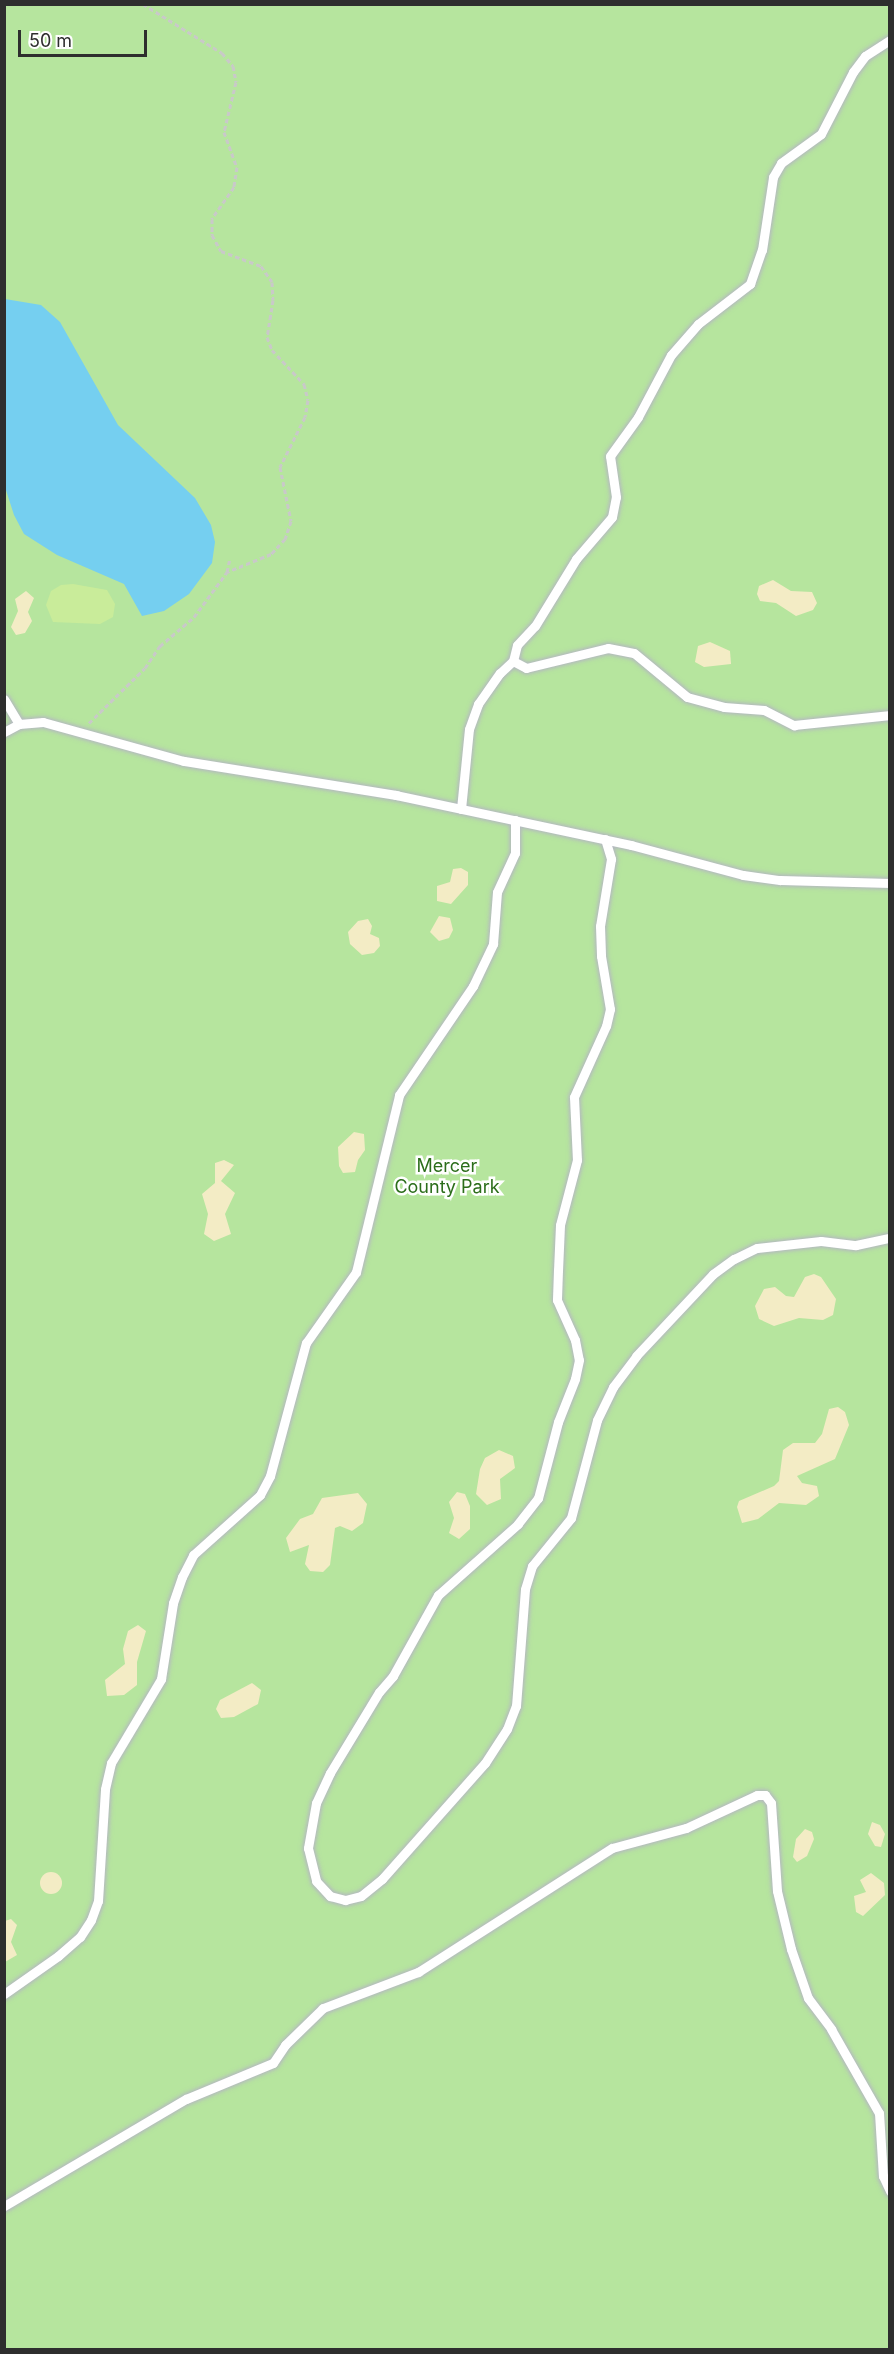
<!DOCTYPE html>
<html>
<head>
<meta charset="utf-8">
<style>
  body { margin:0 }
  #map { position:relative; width:894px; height:2354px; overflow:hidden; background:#efe9e1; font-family:Inter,sans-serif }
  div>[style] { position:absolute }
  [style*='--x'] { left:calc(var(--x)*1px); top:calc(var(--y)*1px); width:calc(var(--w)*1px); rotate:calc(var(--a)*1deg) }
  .green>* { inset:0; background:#b6e59e; transform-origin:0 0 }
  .sand>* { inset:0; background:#f3ecc5 }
  .round { border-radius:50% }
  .pitch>* { inset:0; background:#c9ec9a }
  .water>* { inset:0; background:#75cff0 }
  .path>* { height:3px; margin-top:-1.5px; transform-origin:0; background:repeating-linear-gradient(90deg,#c9c9c9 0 4.5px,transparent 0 7.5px) }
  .roads { filter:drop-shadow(0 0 2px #b4b7c1) drop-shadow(0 0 2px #b4b7c1) }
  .service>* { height:9px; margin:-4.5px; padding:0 4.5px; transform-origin:4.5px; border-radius:4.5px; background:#fff }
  span { translate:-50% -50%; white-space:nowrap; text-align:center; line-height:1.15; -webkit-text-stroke:5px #fff; paint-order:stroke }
  .park-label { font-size:18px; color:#2c6e1b }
  .frame { position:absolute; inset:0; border:6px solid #2e2e2e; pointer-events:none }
  .scale { position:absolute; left:18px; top:30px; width:129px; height:27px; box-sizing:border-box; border:3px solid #2e2e2e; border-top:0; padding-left:8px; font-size:18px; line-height:21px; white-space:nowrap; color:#2e2e2e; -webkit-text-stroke:4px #fff; paint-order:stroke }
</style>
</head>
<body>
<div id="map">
  <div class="green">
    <div style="left:4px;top:5px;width:885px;height:2344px"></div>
  </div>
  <div class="sand">
    <div style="clip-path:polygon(773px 580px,791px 591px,812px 592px,817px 603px,813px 610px,796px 616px,776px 603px,760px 601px,757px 594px,759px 586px)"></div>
    <div style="clip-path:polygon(26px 591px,34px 598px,28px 612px,32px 621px,25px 633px,16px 635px,11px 627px,18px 611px,15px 599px)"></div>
    <div style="clip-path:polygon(710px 642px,730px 651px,731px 664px,704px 667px,695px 662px,698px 646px)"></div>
    <div style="clip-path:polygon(461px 868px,468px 872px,468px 885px,451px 904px,437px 901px,437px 886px,450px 882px,453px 869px)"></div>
    <div style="clip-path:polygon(439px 916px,450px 918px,453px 930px,449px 938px,439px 941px,430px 932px)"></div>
    <div style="clip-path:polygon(368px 919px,372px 926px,370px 934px,379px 938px,380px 946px,374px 953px,362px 955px,350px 944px,348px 932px,358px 921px)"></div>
    <div style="clip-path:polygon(354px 1132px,364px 1134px,365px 1150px,358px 1160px,355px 1172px,343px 1173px,339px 1166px,338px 1147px)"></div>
    <div style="clip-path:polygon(224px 1160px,234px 1165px,221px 1181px,235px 1193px,225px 1214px,231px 1234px,214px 1241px,204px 1234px,208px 1214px,202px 1194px,215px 1183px,215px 1163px)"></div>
    <div style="clip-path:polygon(814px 1274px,821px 1277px,836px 1299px,833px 1315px,823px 1320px,799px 1318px,774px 1326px,759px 1319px,755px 1306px,764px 1289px,775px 1287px,786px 1296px,794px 1297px,805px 1277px)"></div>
    <div style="clip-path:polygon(838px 1407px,845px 1412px,849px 1425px,835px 1459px,797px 1476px,802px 1483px,817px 1486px,819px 1496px,806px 1505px,779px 1503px,758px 1519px,742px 1523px,737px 1507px,739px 1501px,774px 1486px,779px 1481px,783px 1450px,793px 1443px,815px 1443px,822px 1434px,829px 1409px)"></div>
    <div style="clip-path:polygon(499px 1450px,513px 1456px,515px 1468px,500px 1479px,501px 1499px,487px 1505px,476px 1494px,480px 1469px,485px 1458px)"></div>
    <div style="clip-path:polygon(457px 1492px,465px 1494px,470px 1506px,470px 1529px,459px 1539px,449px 1533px,454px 1518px,449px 1502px)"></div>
    <div style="clip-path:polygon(358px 1493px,367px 1504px,363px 1523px,352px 1531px,340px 1526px,335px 1528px,330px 1565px,323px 1572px,310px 1571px,305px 1564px,309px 1545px,290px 1552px,286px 1538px,300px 1519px,313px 1514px,322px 1498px)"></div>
    <div style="clip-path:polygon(138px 1625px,146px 1631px,137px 1662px,137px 1685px,124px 1695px,107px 1696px,105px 1680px,125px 1664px,123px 1649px,128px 1631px)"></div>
    <div style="clip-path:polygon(252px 1683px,261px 1690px,258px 1704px,234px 1717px,221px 1718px,216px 1709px,220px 1700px)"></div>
    <div style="clip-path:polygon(872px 1822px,880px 1825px,885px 1834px,881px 1847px,875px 1846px,868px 1834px)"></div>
    <div style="clip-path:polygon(805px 1829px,812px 1832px,814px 1839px,807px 1856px,797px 1862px,793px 1857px,796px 1839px)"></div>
    <div class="round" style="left:40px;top:1872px;width:22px;height:22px"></div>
    <div style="clip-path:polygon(871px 1873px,884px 1883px,885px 1895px,863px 1916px,856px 1912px,854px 1896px,866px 1892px,860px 1880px)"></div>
    <div style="clip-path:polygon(11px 1919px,17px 1925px,11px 1942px,17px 1955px,5px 1962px,5px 1921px)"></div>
  </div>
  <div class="pitch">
    <div style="clip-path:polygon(73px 584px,107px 590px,115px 604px,113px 617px,100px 624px,53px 622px,46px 605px,51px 591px,61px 585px)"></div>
  </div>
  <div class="water">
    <div style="clip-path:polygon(5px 299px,41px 305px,60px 322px,118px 425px,195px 498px,211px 525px,215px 542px,212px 563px,189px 594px,164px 611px,142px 616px,124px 584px,57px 555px,24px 534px,14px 515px,4px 484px)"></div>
  </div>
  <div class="path">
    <div style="--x:143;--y:4;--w:93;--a:31.8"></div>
    <div style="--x:222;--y:53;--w:17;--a:50"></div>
    <div style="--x:233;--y:66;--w:16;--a:79"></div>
    <div style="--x:236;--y:82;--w:51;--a:103.5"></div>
    <div style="--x:224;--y:132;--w:37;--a:70"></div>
    <div style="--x:237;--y:167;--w:20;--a:99"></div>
    <div style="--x:234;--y:187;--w:39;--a:125"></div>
    <div style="--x:212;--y:219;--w:16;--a:90"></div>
    <div style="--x:212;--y:235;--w:18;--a:61"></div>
    <div style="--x:221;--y:251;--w:43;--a:20.6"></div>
    <div style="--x:261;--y:266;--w:19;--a:55"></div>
    <div style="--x:272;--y:282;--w:18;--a:87"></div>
    <div style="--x:273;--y:300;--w:37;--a:99"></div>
    <div style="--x:267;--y:337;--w:14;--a:69"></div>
    <div style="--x:272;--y:350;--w:47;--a:46.7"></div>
    <div style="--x:304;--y:384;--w:16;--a:76"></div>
    <div style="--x:308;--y:400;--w:17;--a:100"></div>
    <div style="--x:305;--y:417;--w:56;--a:116.6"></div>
    <div style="--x:280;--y:467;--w:55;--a:78.5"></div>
    <div style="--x:291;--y:521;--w:19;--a:108"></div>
    <div style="--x:285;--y:539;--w:21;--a:133"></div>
    <div style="--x:271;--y:554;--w:48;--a:157.8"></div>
    <div style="--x:89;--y:723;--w:78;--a:-44.5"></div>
    <div style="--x:145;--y:668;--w:27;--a:-56"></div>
    <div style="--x:160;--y:646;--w:45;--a:-40.5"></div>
    <div style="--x:194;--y:617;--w:56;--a:-53.7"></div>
    <div style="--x:227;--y:572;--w:14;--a:-78"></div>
  </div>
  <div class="roads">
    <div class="service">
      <div style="--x:513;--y:661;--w:16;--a:-76"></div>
      <div style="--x:517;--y:645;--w:26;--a:-47"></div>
      <div style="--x:535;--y:626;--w:79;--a:-58.5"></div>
      <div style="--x:576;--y:559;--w:55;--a:-49.4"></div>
      <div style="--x:612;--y:517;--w:20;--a:-79"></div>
      <div style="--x:616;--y:497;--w:41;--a:-98.3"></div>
      <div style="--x:610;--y:456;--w:48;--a:-54.3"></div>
      <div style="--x:638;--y:417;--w:70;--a:-62"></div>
      <div style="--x:671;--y:355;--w:41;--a:-48.9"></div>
      <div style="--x:698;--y:324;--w:66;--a:-37.6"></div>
      <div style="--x:750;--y:284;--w:36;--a:-71"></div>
      <div style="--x:762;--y:250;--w:74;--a:-81.4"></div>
      <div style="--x:773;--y:177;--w:16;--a:-60"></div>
      <div style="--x:781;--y:163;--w:49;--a:-35.9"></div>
      <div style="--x:821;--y:134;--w:70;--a:-62.7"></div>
      <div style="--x:853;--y:72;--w:20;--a:-53"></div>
      <div style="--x:865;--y:56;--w:30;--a:-33"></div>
      <div style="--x:4;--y:699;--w:29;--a:59"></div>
      <div style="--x:4;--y:732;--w:17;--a:-28"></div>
      <div style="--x:19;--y:724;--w:24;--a:-5"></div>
      <div style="--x:43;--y:722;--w:146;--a:15.5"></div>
      <div style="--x:184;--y:761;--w:215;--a:9.1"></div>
      <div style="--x:396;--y:795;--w:240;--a:12"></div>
      <div style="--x:631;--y:845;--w:116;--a:15"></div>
      <div style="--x:743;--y:875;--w:37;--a:8"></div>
      <div style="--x:780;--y:880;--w:110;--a:1.6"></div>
      <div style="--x:461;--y:809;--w:80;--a:-84.3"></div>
      <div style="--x:469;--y:729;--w:27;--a:-70"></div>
      <div style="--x:478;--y:704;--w:38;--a:-55"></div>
      <div style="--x:500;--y:673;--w:18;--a:-43"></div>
      <div style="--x:513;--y:661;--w:15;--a:28"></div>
      <div style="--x:526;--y:668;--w:84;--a:-13.7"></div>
      <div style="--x:608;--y:648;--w:26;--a:11"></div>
      <div style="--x:634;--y:653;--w:69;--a:39.7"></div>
      <div style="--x:687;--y:697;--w:38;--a:15"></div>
      <div style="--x:724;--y:707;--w:40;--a:4.3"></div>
      <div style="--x:764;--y:710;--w:34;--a:27"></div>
      <div style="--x:794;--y:725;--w:97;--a:-5.9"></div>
      <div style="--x:605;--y:839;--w:21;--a:73"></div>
      <div style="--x:611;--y:859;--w:68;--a:99.3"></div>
      <div style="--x:600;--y:926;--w:30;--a:88"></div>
      <div style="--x:601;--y:956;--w:54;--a:80.4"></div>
      <div style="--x:610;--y:1009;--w:17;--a:103"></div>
      <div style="--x:606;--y:1026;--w:78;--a:114.3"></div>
      <div style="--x:574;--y:1097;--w:63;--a:87.3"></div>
      <div style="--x:577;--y:1160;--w:67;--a:104.7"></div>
      <div style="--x:560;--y:1225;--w:45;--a:92.5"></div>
      <div style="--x:558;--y:1270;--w:30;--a:92"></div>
      <div style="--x:557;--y:1300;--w:44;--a:65.8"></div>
      <div style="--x:575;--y:1340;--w:20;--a:79"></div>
      <div style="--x:579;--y:1360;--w:19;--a:102"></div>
      <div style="--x:575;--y:1379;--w:46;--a:111.6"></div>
      <div style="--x:558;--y:1422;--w:79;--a:104.7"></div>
      <div style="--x:538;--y:1498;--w:33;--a:128"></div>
      <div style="--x:518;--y:1524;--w:107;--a:138.4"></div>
      <div style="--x:438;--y:1595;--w:93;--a:119.1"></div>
      <div style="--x:393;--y:1676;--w:21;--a:131"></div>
      <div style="--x:379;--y:1692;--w:95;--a:121.2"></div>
      <div style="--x:330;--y:1773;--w:33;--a:115"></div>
      <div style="--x:316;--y:1803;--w:46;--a:100.1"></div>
      <div style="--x:308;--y:1848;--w:34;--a:76"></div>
      <div style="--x:316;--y:1881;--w:21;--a:47"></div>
      <div style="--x:330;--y:1896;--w:16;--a:15"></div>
      <div style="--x:345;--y:1900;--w:16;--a:-14"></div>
      <div style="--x:361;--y:1896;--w:27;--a:-39"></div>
      <div style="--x:382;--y:1879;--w:155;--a:-48.4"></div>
      <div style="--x:485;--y:1763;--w:40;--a:-57.1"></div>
      <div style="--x:507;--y:1729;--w:25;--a:-69"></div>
      <div style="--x:516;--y:1706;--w:117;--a:-85.6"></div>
      <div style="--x:525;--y:1589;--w:24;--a:-73"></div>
      <div style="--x:532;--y:1566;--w:62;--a:-50.9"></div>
      <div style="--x:571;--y:1518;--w:101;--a:-75.1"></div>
      <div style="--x:597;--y:1420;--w:37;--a:-64"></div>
      <div style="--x:613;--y:1387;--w:39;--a:-53"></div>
      <div style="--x:636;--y:1356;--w:112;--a:-46.8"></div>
      <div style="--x:713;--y:1274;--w:26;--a:-36"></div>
      <div style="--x:734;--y:1259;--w:25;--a:-26"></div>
      <div style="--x:757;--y:1248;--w:64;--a:-6.2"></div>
      <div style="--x:821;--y:1241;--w:35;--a:7"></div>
      <div style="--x:856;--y:1245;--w:35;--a:-12"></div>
      <div style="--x:4;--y:1994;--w:66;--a:-35.1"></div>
      <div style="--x:58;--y:1956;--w:29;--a:-41"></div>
      <div style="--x:80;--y:1937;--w:20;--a:-57"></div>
      <div style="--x:91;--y:1920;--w:20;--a:-70"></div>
      <div style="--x:98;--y:1901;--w:112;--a:-86.4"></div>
      <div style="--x:105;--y:1789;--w:27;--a:-77"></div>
      <div style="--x:111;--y:1763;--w:98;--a:-59.2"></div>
      <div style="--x:161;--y:1679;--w:77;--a:-81"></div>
      <div style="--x:173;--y:1603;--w:28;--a:-71"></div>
      <div style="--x:182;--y:1577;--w:25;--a:-63"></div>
      <div style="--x:193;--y:1555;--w:90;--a:-41.8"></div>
      <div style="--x:260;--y:1495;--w:21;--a:-62"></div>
      <div style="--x:270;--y:1476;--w:138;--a:-74.9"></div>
      <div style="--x:306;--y:1343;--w:87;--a:-54.8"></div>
      <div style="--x:356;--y:1272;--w:182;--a:-76.3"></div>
      <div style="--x:399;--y:1095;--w:132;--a:-55.8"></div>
      <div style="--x:473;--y:986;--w:47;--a:-64.5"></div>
      <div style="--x:493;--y:944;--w:52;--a:-85.6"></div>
      <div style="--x:497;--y:892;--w:43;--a:-65.2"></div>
      <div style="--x:515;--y:853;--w:33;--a:-90"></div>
      <div style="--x:4;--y:2206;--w:211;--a:-30.5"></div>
      <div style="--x:186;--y:2099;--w:94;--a:-22.5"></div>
      <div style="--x:273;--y:2063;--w:22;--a:-56"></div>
      <div style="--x:285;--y:2045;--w:53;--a:-44.2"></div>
      <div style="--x:323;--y:2008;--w:102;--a:-20.8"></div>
      <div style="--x:418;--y:1972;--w:230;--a:-32.6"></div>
      <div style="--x:612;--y:1848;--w:77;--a:-15.1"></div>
      <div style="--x:686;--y:1828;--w:78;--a:-24.9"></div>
      <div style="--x:757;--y:1795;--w:8;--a:0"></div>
      <div style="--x:765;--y:1795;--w:10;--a:53"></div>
      <div style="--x:771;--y:1803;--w:88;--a:86.1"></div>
      <div style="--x:777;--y:1891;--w:60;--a:76.4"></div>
      <div style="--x:791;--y:1949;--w:52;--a:70.9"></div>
      <div style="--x:808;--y:1998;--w:39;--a:53"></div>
      <div style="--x:831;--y:2029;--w:97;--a:60.3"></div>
      <div style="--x:879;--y:2113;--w:63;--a:86.4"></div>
      <div style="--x:883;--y:2176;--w:17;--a:65"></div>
    </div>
  </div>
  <div class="park-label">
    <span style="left:447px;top:1177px">Mercer<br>County Park</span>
  </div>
  <div class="frame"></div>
  <div class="scale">50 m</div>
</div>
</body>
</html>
